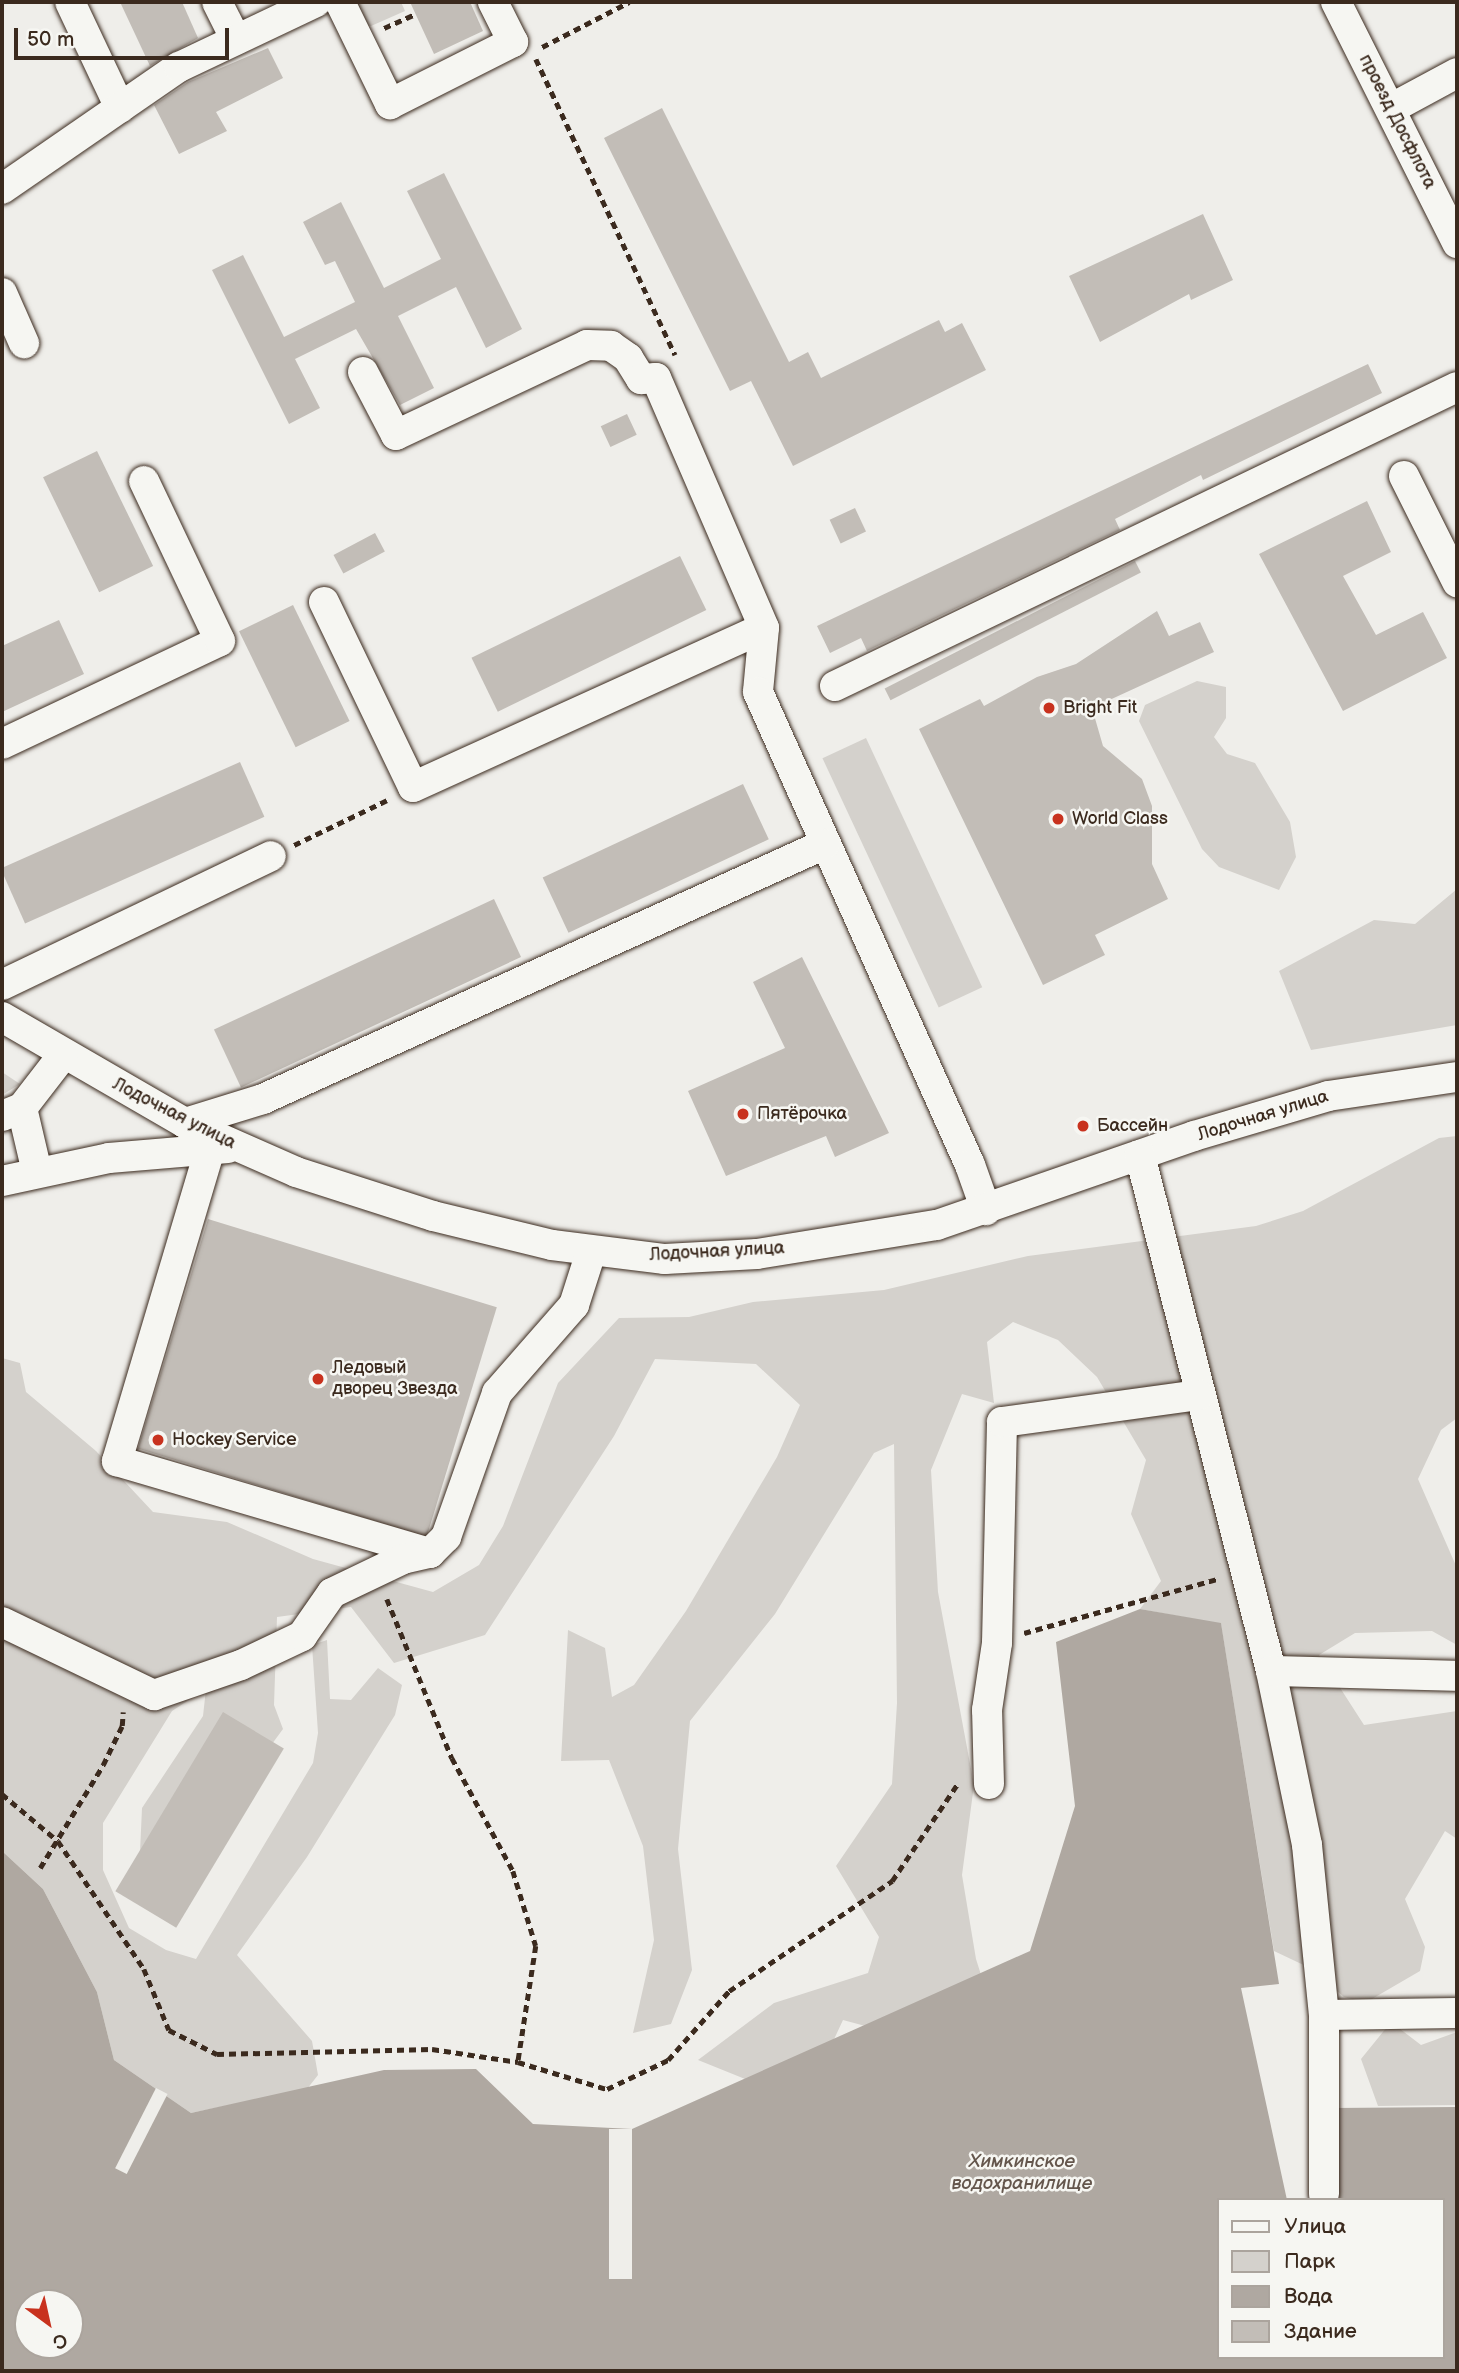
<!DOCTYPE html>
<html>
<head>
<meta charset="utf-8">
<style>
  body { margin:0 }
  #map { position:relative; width:1459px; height:2373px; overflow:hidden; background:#efeeea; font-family:"Balsamiq Sans",sans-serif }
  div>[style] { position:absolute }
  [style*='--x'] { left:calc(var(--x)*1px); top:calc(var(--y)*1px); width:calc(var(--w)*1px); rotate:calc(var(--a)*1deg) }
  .green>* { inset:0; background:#d4d1cc; transform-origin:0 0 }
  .water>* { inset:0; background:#afa8a1 }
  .pier>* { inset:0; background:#efeeea; transform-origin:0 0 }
  .building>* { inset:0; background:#c2bdb7; transform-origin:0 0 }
  .path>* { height:4.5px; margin-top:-2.25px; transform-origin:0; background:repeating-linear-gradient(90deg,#3b2a1e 0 7px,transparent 0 12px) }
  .roads { filter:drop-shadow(0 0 2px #3b2a1e) drop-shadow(0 0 2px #3b2a1e) }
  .minor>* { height:30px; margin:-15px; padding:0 15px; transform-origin:15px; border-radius:15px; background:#f6f6f2 }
  .dots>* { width:19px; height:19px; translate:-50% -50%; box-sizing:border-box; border:4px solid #f6f6f2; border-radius:50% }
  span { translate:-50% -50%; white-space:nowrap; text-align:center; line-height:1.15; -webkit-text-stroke:5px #f6f6f2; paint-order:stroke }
  .street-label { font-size:18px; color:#3b2a1e }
  .poi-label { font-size:18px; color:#3b2a1e }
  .left { translate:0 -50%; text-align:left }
  .water-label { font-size:19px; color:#64564c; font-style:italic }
  .frame { position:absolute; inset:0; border:4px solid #3b2a1e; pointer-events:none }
  .legend { position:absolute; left:1217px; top:2198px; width:228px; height:161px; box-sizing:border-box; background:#f6f6f2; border:2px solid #aba49d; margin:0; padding:9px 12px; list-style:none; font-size:21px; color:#3b2a1e }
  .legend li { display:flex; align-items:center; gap:14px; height:35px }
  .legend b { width:35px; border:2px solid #aba49d }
  .north { position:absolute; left:14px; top:2289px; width:70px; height:70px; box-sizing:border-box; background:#f6f6f2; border:2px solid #aba49d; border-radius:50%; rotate:147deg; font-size:19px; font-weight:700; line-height:28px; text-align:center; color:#3b2a1e }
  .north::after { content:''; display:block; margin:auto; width:24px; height:32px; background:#c8321e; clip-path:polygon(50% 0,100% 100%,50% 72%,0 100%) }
  .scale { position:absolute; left:14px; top:28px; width:215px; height:32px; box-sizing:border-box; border:4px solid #3b2a1e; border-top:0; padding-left:9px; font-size:21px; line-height:24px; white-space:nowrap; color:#3b2a1e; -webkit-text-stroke:5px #f6f6f2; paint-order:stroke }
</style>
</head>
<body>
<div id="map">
  <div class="green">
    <div style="clip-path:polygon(349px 2px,401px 2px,405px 11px,371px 26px,360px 24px)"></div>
    <div style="clip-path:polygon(1197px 681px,1226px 687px,1226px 718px,1214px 737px,1227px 754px,1255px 763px,1290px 822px,1296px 857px,1279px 890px,1219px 867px,1202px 849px,1139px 721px,1145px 705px)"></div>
    <div style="left:866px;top:738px;width:275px;height:48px;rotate:65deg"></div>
    <div style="clip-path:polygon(1457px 889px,1457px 1025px,1311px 1050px,1279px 971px,1374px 920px,1415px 924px)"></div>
    <div style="clip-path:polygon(2px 1072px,20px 1084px,2px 1095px)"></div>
    <div style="clip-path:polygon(1457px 1136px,1457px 1418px,1441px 1430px,1418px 1479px,1457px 1568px,1457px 1645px,1432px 1631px,1355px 1633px,1319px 1655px,1364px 1725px,1457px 1711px,1457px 1839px,1445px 1831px,1405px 1899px,1425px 1947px,1420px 1971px,1365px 2003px,1344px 1997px,1312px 1969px,1274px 1951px,1221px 1624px,1140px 1609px,1161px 1581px,1131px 1514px,1146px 1460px,1097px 1377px,1058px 1340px,1013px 1322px,987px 1342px,994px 1403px,962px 1394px,931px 1470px,938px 1592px,974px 1785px,962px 1875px,976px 1959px,989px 2000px,880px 2030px,843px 2020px,822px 2065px,750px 2081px,698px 2060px,774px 2003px,868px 1973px,879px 1937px,836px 1866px,892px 1784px,897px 1703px,894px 1444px,874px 1453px,775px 1614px,690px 1721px,678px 1849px,692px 1970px,671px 2024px,633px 2033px,654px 1940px,643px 1846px,609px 1760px,561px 1761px,568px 1630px,605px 1648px,612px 1697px,634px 1685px,686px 1611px,777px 1457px,800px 1405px,756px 1364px,655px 1359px,614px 1436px,485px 1635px,394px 1663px,351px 1607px,277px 1617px,274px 1705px,283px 1729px,269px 1748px,139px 1874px,142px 1808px,203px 1716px,206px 1689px,172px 1711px,103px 1823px,103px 1870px,129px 1928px,166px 1950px,196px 1959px,313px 1763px,318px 1733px,312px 1645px,327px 1640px,330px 1699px,351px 1700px,378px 1668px,402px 1685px,395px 1715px,307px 1857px,237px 1955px,312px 2041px,318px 2075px,307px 2089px,191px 2113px,114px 2060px,97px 1992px,43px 1889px,2px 1851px,2px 1358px,20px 1363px,26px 1392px,96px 1451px,153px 1512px,227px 1522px,313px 1559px,433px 1592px,479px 1565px,503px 1526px,558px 1383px,619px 1318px,689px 1317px,753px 1302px,884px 1290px,1028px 1256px,1256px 1226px,1303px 1211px,1439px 1138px)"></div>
    <div style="clip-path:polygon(1391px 2022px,1421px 2045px,1457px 2032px,1457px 2105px,1378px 2106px,1361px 2059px)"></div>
  </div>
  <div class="water">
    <div style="clip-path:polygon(evenodd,1140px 1609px,1221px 1623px,1279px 1984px,1241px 1988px,1287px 2200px,1219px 2200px,1219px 2357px,1443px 2357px,1443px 2200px,1336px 2200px,1334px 2108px,1457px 2107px,1457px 2371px,2px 2371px,2px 1851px,43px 1889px,97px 1992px,114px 2060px,191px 2113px,384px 2070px,476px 2069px,533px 2124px,632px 2129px,1030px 1951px,1075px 1806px,1056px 1642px,1140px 1609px,28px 2303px,70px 2303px,70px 2345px,28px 2345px,28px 2303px)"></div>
  </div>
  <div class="pier">
    <div style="left:156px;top:2088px;width:13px;height:90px;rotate:27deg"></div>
    <div style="left:609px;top:2129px;width:23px;height:150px"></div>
  </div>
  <div class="building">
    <div style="clip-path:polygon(120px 2px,182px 2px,198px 38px,150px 66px)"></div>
    <div style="clip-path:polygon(410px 2px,470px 2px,483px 31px,434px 54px)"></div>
    <div style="clip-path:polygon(268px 48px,283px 78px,216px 112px,227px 131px,179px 154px,154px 105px,188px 82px)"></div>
    <div style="clip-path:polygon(662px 108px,789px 362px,808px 352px,821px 378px,939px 320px,945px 332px,962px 323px,986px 370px,793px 466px,751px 381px,730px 391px,604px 138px)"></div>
    <div style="clip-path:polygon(444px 173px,522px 329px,486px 348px,456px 287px,398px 316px,434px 388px,400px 405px,356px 329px,295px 359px,320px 408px,289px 424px,212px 270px,243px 255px,284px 337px,355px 302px,335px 261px,325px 265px,303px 222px,341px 202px,384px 288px,441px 259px,407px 191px)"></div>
    <div style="clip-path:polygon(1203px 214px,1233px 280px,1191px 300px,1189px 294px,1100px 342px,1069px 276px)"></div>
    <div style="clip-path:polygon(1368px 364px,1382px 393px,1203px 480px,1201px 475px,1115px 519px,1120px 530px,867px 651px,861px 638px,830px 653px,817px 626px)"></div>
    <div style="left:627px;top:414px;width:23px;height:29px;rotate:65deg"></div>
    <div style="left:97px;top:451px;width:128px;height:60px;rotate:64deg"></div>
    <div style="clip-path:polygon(1367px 501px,1391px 552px,1343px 576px,1376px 635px,1423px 612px,1447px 658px,1343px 711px,1259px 554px)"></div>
    <div style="left:855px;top:508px;width:26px;height:28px;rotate:65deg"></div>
    <div style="left:375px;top:533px;width:21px;height:47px;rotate:62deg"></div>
    <div style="left:680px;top:556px;width:60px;height:232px;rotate:64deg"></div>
    <div style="left:1135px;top:561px;width:13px;height:281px;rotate:63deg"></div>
    <div style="left:293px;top:605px;width:129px;height:60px;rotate:64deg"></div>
    <div style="clip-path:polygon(1157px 611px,1169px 636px,1200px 622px,1214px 652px,1092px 708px,1103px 746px,1142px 779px,1152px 806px,1152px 864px,1168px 899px,1095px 935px,1105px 955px,1043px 985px,919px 729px,980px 699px,984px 706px,1037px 677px,1076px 664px)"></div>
    <div style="clip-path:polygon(59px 620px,84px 674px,2px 712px,2px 646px)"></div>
    <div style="left:240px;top:762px;width:60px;height:262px;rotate:66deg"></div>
    <div style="left:743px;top:784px;width:61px;height:221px;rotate:65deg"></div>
    <div style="left:494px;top:899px;width:64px;height:309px;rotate:65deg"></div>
    <div style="clip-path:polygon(802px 957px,889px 1133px,835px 1157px,826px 1136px,726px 1176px,688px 1091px,785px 1048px,753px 982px)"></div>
    <div style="left:208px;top:1219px;width:302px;height:240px;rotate:17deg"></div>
    <div style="left:223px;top:1712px;width:71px;height:209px;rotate:31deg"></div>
  </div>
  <div class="path">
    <div style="--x:384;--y:28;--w:34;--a:-24"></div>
    <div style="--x:542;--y:47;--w:98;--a:-27.3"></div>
    <div style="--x:536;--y:59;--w:327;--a:64.8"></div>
    <div style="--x:294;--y:845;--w:103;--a:-25.8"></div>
    <div style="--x:387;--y:1599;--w:172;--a:67.8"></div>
    <div style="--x:452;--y:1758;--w:128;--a:61.6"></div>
    <div style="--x:513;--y:1871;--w:78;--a:73"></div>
    <div style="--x:536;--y:1946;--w:117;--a:98.8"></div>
    <div style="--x:1024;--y:1633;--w:201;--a:-15.6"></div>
    <div style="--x:2;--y:1794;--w:73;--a:40"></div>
    <div style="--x:58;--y:1841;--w:154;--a:56.1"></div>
    <div style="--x:144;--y:1969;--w:66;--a:67.7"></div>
    <div style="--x:169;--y:2030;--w:54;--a:26.6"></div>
    <div style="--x:217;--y:2054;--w:215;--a:-1.3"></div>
    <div style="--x:432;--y:2049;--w:87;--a:8.6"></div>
    <div style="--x:518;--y:2062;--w:93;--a:16.9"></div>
    <div style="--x:607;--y:2089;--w:68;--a:-25.4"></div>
    <div style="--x:668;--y:2060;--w:92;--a:-48.5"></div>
    <div style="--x:729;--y:1991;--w:197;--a:-34"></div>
    <div style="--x:892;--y:1881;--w:118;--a:-56"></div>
    <div style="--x:40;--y:1868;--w:121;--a:-58.5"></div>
    <div style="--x:103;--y:1765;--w:43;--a:-64"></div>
    <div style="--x:122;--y:1726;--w:14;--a:-86"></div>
  </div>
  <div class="roads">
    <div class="minor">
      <div style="--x:70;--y:2;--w:117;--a:64.7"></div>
      <div style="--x:217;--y:2;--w:42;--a:63.4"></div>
      <div style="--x:340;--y:2;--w:114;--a:63.9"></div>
      <div style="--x:390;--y:104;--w:138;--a:-26.8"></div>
      <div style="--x:513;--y:42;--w:45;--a:-116.6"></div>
      <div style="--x:1336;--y:2;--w:270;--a:63.3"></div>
      <div style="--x:1392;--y:108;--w:74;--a:-28.3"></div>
      <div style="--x:2;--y:189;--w:215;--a:-34.6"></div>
      <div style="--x:179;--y:67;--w:152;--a:-25.4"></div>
      <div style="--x:2;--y:293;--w:55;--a:66.3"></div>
      <div style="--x:363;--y:372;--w:71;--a:62.4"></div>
      <div style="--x:396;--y:435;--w:211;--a:-25.2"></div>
      <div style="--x:587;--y:345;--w:24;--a:2"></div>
      <div style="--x:611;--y:346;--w:21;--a:35"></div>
      <div style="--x:628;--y:358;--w:25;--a:58"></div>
      <div style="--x:641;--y:379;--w:15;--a:-4"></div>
      <div style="--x:656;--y:378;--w:272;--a:66.6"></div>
      <div style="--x:764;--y:628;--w:64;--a:95.4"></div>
      <div style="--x:758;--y:692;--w:518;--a:65.86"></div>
      <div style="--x:970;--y:1165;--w:48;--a:70.4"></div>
      <div style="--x:1404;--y:476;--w:119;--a:63.4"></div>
      <div style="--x:324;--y:602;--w:205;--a:64.3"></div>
      <div style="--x:413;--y:787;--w:385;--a:-24.4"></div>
      <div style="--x:835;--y:686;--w:690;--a:-25.67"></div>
      <div style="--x:2;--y:744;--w:241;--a:-25.3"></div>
      <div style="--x:220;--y:641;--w:177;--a:-115.4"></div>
      <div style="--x:2;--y:985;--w:298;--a:-25.6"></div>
      <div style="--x:2;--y:1017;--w:211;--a:30.1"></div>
      <div style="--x:185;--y:1123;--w:121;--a:23.8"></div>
      <div style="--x:296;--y:1172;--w:144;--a:17.8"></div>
      <div style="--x:433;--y:1216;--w:122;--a:13.7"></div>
      <div style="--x:552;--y:1245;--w:114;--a:7.1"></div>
      <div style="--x:665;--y:1259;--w:92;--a:-3.1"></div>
      <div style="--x:757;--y:1254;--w:182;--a:-9.2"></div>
      <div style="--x:937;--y:1225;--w:272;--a:-19.1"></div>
      <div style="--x:1194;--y:1136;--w:140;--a:-16.6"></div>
      <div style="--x:1328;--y:1096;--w:130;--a:-8.4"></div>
      <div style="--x:22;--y:1108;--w:66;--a:76.8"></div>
      <div style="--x:2;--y:1116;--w:22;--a:-22"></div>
      <div style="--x:22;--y:1108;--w:67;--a:-52.3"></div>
      <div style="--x:185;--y:1123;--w:82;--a:-17.1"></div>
      <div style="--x:263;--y:1099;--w:617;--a:-24.41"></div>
      <div style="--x:210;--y:1149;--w:326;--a:106.6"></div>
      <div style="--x:117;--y:1461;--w:326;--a:16.4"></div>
      <div style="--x:430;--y:1553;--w:23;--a:-45"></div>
      <div style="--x:446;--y:1537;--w:153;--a:-70.5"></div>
      <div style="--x:497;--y:1393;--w:117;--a:-48.8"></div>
      <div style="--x:574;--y:1305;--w:56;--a:-72.2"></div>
      <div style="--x:1140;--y:1155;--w:532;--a:75.75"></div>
      <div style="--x:1271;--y:1671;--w:178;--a:78.3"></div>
      <div style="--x:1307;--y:1845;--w:171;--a:84.3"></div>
      <div style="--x:1324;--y:2015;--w:133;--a:-0.9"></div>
      <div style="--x:2;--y:1181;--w:109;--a:-12.1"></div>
      <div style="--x:109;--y:1158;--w:119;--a:-4.8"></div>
      <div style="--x:2;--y:1622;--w:169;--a:25.7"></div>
      <div style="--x:154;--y:1695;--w:92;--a:-19"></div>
      <div style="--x:241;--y:1665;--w:68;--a:-25.4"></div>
      <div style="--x:302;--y:1636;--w:52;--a:-55.1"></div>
      <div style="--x:332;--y:1593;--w:79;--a:-25.6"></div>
      <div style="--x:403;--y:1559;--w:28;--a:-13"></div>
      <div style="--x:1271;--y:1671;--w:186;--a:1.5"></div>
      <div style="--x:989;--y:1784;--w:74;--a:-91.5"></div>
      <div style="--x:987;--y:1710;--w:68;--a:-81.5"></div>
      <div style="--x:997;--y:1643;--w:221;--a:-88.7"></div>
      <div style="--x:1002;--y:1422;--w:199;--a:-7.8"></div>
      <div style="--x:1324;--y:2194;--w:179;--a:-90"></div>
    </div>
  </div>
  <div class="dots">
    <div style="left:1049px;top:708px;background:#c8321e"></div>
    <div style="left:1058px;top:819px;background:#c8321e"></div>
    <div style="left:743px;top:1114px;background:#c8321e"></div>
    <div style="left:1083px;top:1126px;background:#c8321e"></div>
    <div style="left:318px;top:1379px;background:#c8321e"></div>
    <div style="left:158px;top:1440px;background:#c8321e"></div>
  </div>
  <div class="street-label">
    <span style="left:1397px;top:122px;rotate:63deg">проезд Досфлота</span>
    <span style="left:174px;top:1114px;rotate:27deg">Лодочная улица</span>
    <span style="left:1263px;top:1116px;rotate:-17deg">Лодочная улица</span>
    <span style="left:717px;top:1252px;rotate:-3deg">Лодочная улица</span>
  </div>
  <div class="poi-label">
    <span class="left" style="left:1063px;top:708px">Bright Fit</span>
    <span class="left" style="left:1072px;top:819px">World Class</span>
    <span class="left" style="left:757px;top:1114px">Пятёрочка</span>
    <span class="left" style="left:1097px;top:1126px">Бассейн</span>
    <span class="left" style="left:332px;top:1379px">Ледовый<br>дворец Звезда</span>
    <span class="left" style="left:172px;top:1440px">Hockey Service</span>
  </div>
  <div class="water-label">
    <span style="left:1022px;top:2173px">Химкинское<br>водохранилище</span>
  </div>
  <div class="frame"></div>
  <ul class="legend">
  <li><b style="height:9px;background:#f6f6f2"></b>Улица</li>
  <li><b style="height:19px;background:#d4d1cc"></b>Парк</li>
  <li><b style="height:19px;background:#afa8a1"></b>Вода</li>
  <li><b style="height:19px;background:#c2bdb7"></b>Здание</li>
  </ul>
  <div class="north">С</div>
  <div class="scale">50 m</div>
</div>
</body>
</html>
